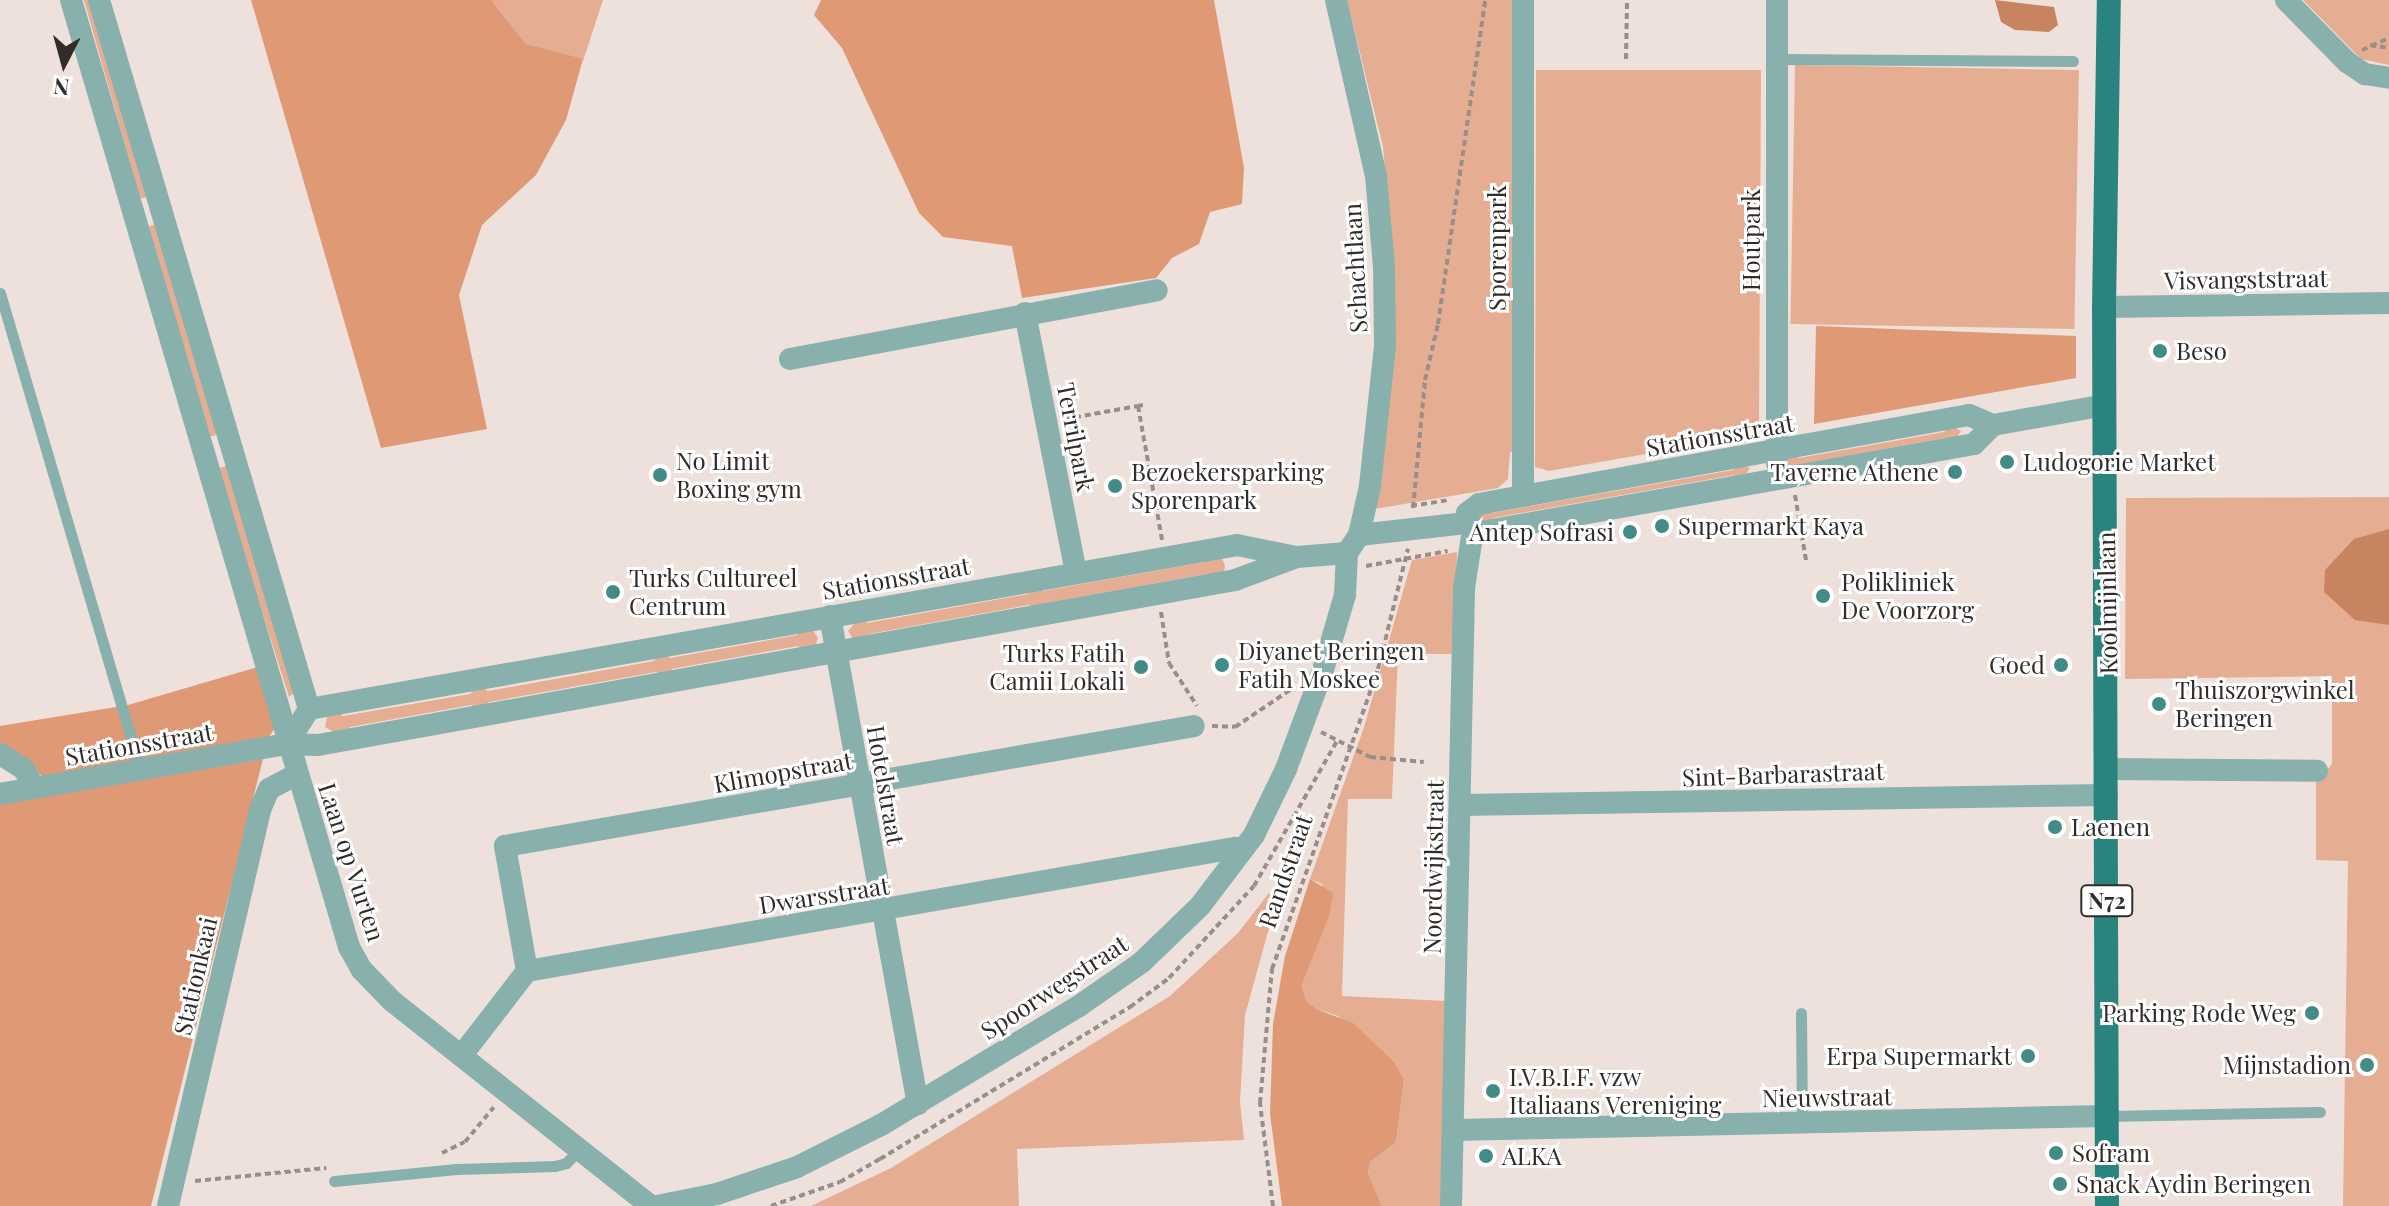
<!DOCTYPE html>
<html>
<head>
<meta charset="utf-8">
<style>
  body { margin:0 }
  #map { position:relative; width:2389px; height:1206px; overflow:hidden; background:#eee1db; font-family:"Playfair Display",serif }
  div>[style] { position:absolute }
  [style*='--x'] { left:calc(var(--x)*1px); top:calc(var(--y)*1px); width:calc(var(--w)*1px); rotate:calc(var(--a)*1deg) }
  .green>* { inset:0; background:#e5ae93; transform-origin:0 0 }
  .forest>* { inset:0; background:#df9975 }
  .water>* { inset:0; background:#c88460 }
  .path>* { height:4px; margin-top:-2px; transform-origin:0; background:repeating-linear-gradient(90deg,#988e8a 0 6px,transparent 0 10px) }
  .lane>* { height:11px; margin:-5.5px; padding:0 5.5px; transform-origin:5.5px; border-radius:5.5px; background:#88b0ad }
  .street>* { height:22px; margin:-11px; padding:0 11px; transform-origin:11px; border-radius:11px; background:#88b0ad }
  .primary>* { height:24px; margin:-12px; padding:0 12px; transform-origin:12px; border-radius:12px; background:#29837f }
  .dots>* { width:22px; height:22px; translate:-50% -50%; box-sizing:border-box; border:4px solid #fff; border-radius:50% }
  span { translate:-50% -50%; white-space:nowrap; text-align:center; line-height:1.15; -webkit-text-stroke:6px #fff; paint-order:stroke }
  .shield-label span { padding:2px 6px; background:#fff; border:2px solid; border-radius:6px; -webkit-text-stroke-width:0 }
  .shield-label { font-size:22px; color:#312c2a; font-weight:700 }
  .street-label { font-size:24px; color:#312c2a }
  .poi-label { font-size:24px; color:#312c2a }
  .left { translate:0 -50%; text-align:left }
  .right { translate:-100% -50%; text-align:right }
  .north { position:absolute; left:24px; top:24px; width:80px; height:80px; -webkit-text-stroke:6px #fff; paint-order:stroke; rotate:186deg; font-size:22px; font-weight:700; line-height:32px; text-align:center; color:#312c2a }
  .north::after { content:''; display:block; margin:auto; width:28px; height:36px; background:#312c2a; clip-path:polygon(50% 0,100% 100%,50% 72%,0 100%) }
</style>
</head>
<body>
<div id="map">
  <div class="green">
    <div style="clip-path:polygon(84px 0,93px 0,148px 196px,144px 198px,140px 198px)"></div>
    <div style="clip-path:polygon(491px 0,603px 0,583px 61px,526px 44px)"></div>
    <div style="clip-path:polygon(1347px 0,1515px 0,1514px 452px,1510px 452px,1508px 479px,1498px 488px,1375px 509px,1394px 261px,1383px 147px)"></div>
    <div style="clip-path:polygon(2303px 0,2389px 0,2389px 65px,2361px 59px)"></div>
    <div style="left:1795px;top:65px;width:284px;height:259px;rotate:1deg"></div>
    <div style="clip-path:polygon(1536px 70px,1761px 70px,1759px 434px,1549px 471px,1535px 467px)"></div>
    <div style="clip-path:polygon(155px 224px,218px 433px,214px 436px,209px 436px,148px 227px)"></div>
    <div style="clip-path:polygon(1950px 425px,1961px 431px,1953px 443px,1945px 438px,1800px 464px,1795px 471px,1784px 461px,1791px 453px,1799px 458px,1944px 432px)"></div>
    <div style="clip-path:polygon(1740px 462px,1750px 468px,1742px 480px,1734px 475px,1493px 518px,1488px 526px,1478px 523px,1477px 512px,1485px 508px,1492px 513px,1733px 470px)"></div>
    <div style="clip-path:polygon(228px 465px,294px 693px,289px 697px,217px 469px)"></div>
    <div style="clip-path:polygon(2389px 497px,2389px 1206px,2343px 1206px,2348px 861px,2316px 860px,2316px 783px,2332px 764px,2332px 676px,2125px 679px,2126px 498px)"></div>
    <div style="clip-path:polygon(1457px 552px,1454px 654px,1398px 654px,1392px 799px,1348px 799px,1342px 996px,1447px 1001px,1442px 1206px,1382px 1206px,1368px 1173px,1370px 1162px,1396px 1142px,1404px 1080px,1338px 1016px,1316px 1009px,1306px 1000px,1300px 986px,1329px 917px,1322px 884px,1310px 879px,1364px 727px,1412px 560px)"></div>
    <div style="clip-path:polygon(1209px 555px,1221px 557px,1225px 565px,1224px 573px,1213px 579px,1206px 574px,1046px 603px,1040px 610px,1029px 605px,869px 634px,865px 641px,853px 639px,848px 631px,860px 617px,867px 623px,1028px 594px,1036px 586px,1043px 591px,1205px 562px)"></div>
    <div style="clip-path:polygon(802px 628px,812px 629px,818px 638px,815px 647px,805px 652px,798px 646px,672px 669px,667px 677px,656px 672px,489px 702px,483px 710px,471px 705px,350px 727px,341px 736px,325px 727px,327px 717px,337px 711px,343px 716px,470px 694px,479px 685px,488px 691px,654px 661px,660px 653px,670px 658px,797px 635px)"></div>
    <div style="clip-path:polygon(1269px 893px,1277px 899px,1245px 1015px,1240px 1102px,1244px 1140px,1017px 1149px,1019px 1206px,811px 1206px,891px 1168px,1170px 996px,1238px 933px)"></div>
  </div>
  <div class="forest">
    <div style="clip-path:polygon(251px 0,491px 0,526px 44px,583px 59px,566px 120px,536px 175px,482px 225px,459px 295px,487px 429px,381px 448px)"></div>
    <div style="clip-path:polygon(821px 0,1214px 0,1244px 168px,1242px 204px,1210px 212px,1199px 244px,1172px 258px,1156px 278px,1022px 298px,1012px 246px,943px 237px,919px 213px,842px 48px,814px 15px)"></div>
    <div style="clip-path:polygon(1816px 326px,2076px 336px,2076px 378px,1814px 424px)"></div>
    <div style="clip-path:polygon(261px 666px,275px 728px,268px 738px,42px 776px,0 743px,0 726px,128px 705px)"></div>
    <div style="clip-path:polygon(263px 759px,151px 1206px,0 1206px,0 804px)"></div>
    <div style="clip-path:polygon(1310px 879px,1333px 893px,1329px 917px,1301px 986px,1306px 1000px,1316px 1009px,1353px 1023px,1394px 1062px,1404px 1080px,1396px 1142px,1370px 1162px,1368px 1173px,1382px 1206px,1282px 1206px,1270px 1114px,1273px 1024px,1285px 956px)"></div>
  </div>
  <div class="water">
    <div style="clip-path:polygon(1995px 0,2054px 7px,2058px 25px,2049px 32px,2015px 30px,2001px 22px)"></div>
    <div style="clip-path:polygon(2389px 529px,2389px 625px,2355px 620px,2324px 592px,2325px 570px,2354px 539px)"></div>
  </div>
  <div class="path">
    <div style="--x:2370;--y:45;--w:19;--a:9"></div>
    <div style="--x:2362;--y:50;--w:30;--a:-24"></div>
    <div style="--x:1626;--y:59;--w:59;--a:-89"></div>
    <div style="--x:1143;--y:405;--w:5;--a:169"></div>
    <div style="--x:1138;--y:406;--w:136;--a:79.8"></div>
    <div style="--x:1065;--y:419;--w:74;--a:-10.1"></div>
    <div style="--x:1795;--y:495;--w:66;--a:80.4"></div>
    <div style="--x:1411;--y:506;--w:39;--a:-9"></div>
    <div style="--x:1413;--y:508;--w:129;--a:-84.6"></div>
    <div style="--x:1425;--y:380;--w:57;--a:-76.9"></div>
    <div style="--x:1438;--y:324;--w:327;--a:-81.7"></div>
    <div style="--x:1366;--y:566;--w:83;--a:-10.4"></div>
    <div style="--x:1161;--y:612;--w:52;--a:81.1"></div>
    <div style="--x:1169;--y:663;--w:51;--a:56.9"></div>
    <div style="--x:1212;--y:726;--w:23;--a:2"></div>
    <div style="--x:1235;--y:727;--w:70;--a:-33.9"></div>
    <div style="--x:1321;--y:732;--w:55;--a:27"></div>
    <div style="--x:1370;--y:757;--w:54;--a:5.3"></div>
    <div style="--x:442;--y:1153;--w:25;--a:-26"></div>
    <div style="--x:465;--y:1142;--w:45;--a:-50.4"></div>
    <div style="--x:195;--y:1181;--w:132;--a:-5.7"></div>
    <div style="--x:771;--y:1206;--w:73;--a:-19.2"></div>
    <div style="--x:840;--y:1182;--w:46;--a:-29.9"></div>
    <div style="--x:880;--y:1159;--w:293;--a:-31.3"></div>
    <div style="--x:1130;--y:1007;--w:49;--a:-36.6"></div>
    <div style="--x:1169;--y:978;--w:125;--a:-47.3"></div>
    <div style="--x:1254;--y:886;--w:167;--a:-60.2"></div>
    <div style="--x:1273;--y:1206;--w:104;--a:-97.2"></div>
    <div style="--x:1260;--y:1103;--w:135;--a:-84.9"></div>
    <div style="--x:1272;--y:969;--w:318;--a:-70.5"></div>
    <div style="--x:1378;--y:669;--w:124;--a:-76"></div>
  </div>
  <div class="lane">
    <div style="--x:1777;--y:59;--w:296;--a:0.4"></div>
    <div style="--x:0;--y:293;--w:496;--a:73.6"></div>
    <div style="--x:1801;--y:1013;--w:110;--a:89.5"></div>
    <div style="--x:2107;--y:1116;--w:213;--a:-1.1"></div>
    <div style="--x:334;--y:1181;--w:123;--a:-5.6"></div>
    <div style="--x:456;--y:1169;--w:99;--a:-1.7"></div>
    <div style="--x:555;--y:1166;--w:11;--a:-15"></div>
    <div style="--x:566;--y:1163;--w:18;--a:-45"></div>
  </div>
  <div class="street">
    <div style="--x:71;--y:0;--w:987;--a:73.64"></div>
    <div style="--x:349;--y:947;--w:26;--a:61"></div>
    <div style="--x:362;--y:970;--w:43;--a:45.9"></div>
    <div style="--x:392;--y:1001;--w:330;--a:38.4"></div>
    <div style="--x:99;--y:0;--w:739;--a:73.5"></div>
    <div style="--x:2286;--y:0;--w:87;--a:45.5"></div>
    <div style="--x:2347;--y:62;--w:22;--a:34"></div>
    <div style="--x:2365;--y:74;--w:24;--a:9"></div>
    <div style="--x:2104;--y:307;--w:285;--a:-0.8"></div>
    <div style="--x:1025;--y:313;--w:264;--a:78.9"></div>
    <div style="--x:790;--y:359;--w:373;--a:-10.6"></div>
    <div style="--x:1777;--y:463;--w:463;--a:-90"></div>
    <div style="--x:1523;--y:496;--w:496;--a:-90"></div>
    <div style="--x:1466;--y:523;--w:10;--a:-84"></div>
    <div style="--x:1467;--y:513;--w:15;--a:-37"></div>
    <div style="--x:1479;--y:504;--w:498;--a:-10.3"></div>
    <div style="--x:1969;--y:415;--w:26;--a:23"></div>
    <div style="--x:1993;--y:425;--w:114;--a:-10.1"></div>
    <div style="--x:1466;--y:523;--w:17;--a:31"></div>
    <div style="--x:1481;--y:532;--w:501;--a:-10.12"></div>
    <div style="--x:1974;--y:444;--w:27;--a:-45"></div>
    <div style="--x:1359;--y:535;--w:108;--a:-6.4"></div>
    <div style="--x:830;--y:616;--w:496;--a:79.8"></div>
    <div style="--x:287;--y:744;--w:41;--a:-57.8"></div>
    <div style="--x:309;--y:709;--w:942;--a:-10.02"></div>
    <div style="--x:1237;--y:545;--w:60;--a:11.5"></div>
    <div style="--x:0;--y:754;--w:28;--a:32"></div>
    <div style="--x:24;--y:769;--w:21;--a:62"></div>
    <div style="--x:2107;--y:769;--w:210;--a:0.5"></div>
    <div style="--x:0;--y:794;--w:291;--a:-9.9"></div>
    <div style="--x:287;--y:744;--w:31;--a:2"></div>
    <div style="--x:318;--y:745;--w:932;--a:-10.2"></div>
    <div style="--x:1235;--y:580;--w:66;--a:-20.4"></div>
    <div style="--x:1297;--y:557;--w:50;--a:-4.6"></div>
    <div style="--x:1347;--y:553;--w:22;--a:-56"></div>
    <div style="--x:1359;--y:535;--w:50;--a:-77.3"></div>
    <div style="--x:1370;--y:486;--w:142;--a:-83.9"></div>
    <div style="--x:1385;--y:345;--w:78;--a:-90.7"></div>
    <div style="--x:1384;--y:267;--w:91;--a:-95"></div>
    <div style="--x:1376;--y:176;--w:180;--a:-102.8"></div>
    <div style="--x:1460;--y:805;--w:647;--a:-0.89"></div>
    <div style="--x:527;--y:971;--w:127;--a:-100"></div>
    <div style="--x:505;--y:846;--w:699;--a:-9.88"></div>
    <div style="--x:462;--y:1055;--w:106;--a:-52.3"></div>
    <div style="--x:527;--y:971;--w:719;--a:-9.86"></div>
    <div style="--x:1453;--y:1130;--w:653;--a:-1.23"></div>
    <div style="--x:168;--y:1206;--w:407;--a:-76.9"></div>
    <div style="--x:260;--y:810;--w:23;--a:-67"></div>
    <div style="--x:269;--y:789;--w:32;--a:-28"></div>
    <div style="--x:657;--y:1206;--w:61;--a:-11.3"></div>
    <div style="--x:717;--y:1194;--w:84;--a:-18.6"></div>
    <div style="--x:797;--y:1167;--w:94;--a:-26.6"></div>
    <div style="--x:881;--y:1125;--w:231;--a:-31"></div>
    <div style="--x:1079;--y:1006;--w:77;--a:-34.9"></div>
    <div style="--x:1142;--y:962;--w:81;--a:-44"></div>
    <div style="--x:1200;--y:906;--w:89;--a:-52.7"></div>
    <div style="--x:1254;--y:835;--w:73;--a:-64.1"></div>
    <div style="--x:1286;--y:769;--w:106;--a:-69.5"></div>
    <div style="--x:1323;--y:670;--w:78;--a:-73.7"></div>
    <div style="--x:1345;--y:595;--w:42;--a:-87.3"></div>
    <div style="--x:1451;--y:1206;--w:618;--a:-88.79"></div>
    <div style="--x:1464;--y:588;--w:59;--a:-81.2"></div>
  </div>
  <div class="primary">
    <div style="--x:2107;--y:1206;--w:899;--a:-90.19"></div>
    <div style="--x:2104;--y:307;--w:307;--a:-89.1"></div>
  </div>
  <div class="dots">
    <div style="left:2160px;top:351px;background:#438b87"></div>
    <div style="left:2007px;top:462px;background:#438b87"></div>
    <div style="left:1955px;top:472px;background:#438b87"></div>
    <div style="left:660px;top:475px;background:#438b87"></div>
    <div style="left:1115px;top:486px;background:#438b87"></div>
    <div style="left:1662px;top:526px;background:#438b87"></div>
    <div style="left:1630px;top:532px;background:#438b87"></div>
    <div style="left:613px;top:592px;background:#438b87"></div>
    <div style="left:1823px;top:596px;background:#438b87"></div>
    <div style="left:1222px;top:665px;background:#438b87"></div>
    <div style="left:2061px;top:665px;background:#438b87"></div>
    <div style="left:1141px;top:667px;background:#438b87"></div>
    <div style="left:2159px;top:704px;background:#438b87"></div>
    <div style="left:2055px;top:827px;background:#438b87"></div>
    <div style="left:2312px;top:1013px;background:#438b87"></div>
    <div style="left:2028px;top:1056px;background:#438b87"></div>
    <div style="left:2367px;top:1065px;background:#438b87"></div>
    <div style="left:1493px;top:1091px;background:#438b87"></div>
    <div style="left:2056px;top:1153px;background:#438b87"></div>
    <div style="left:1486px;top:1156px;background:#438b87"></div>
    <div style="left:2060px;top:1184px;background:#438b87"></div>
  </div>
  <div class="shield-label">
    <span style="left:2107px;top:901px">N72</span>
  </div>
  <div class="street-label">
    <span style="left:1751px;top:240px;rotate:-90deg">Houtpark</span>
    <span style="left:1497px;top:248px;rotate:-90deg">Sporenpark</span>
    <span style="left:1355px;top:268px;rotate:-93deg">Schachtlaan</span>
    <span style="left:2246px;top:279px;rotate:-1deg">Visvangststraat</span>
    <span style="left:1720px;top:435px;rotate:-10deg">Stationsstraat</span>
    <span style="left:1076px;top:437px;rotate:79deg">Terrilpark</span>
    <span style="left:896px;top:578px;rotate:-10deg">Stationsstraat</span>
    <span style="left:2107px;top:603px;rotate:-91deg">Koolmijnlaan</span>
    <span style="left:139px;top:744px;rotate:-10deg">Stationsstraat</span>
    <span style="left:783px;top:772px;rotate:-10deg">Klimopstraat</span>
    <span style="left:1783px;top:774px;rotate:-2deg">Sint-Barbarastraat</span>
    <span style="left:886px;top:785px;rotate:80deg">Hotelstraat</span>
    <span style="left:352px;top:862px;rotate:72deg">Laan op Vurten</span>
    <span style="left:1433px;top:867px;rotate:-89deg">Noordwijkstraat</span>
    <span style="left:1285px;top:871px;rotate:-71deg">Randstraat</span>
    <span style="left:824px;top:895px;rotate:-9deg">Dwarsstraat</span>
    <span style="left:195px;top:976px;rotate:-77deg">Stationkaai</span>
    <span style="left:1054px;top:987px;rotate:-33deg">Spoorwegstraat</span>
    <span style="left:1827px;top:1097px;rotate:-1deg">Nieuwstraat</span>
  </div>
  <div class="poi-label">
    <span class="left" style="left:2176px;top:351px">Beso</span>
    <span class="left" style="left:676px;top:475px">No Limit<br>Boxing gym</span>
    <span class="left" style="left:2023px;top:462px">Ludogorie Market</span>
    <span class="left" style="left:1131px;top:486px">Bezoekersparking<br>Sporenpark</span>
    <span class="right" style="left:1939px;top:472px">Taverne Athene</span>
    <span class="left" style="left:1678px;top:526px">Supermarkt Kaya</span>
    <span class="right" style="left:1614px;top:532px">Antep Sofrasi</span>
    <span class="left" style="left:629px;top:592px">Turks Cultureel<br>Centrum</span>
    <span class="left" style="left:1841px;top:596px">Polikliniek<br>De Voorzorg</span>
    <span class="left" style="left:1238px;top:665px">Diyanet Beringen<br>Fatih Moskee</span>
    <span class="right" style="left:1125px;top:667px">Turks Fatih<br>Camii Lokali</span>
    <span class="right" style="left:2045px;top:665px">Goed</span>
    <span class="left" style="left:2175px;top:704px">Thuiszorgwinkel<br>Beringen</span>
    <span class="left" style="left:2071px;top:827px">Laenen</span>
    <span class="right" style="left:2296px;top:1013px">Parking Rode Weg</span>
    <span class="right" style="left:2012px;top:1056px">Erpa Supermarkt</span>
    <span class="right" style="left:2351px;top:1065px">Mijnstadion</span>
    <span class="left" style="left:1509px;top:1091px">I.V.B.I.F. vzw<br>Italiaans Vereniging</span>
    <span class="left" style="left:2072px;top:1153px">Sofram</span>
    <span class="left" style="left:1502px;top:1156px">ALKA</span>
    <span class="left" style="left:2076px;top:1184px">Snack Aydin Beringen</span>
  </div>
  <div class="north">N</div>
</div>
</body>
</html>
